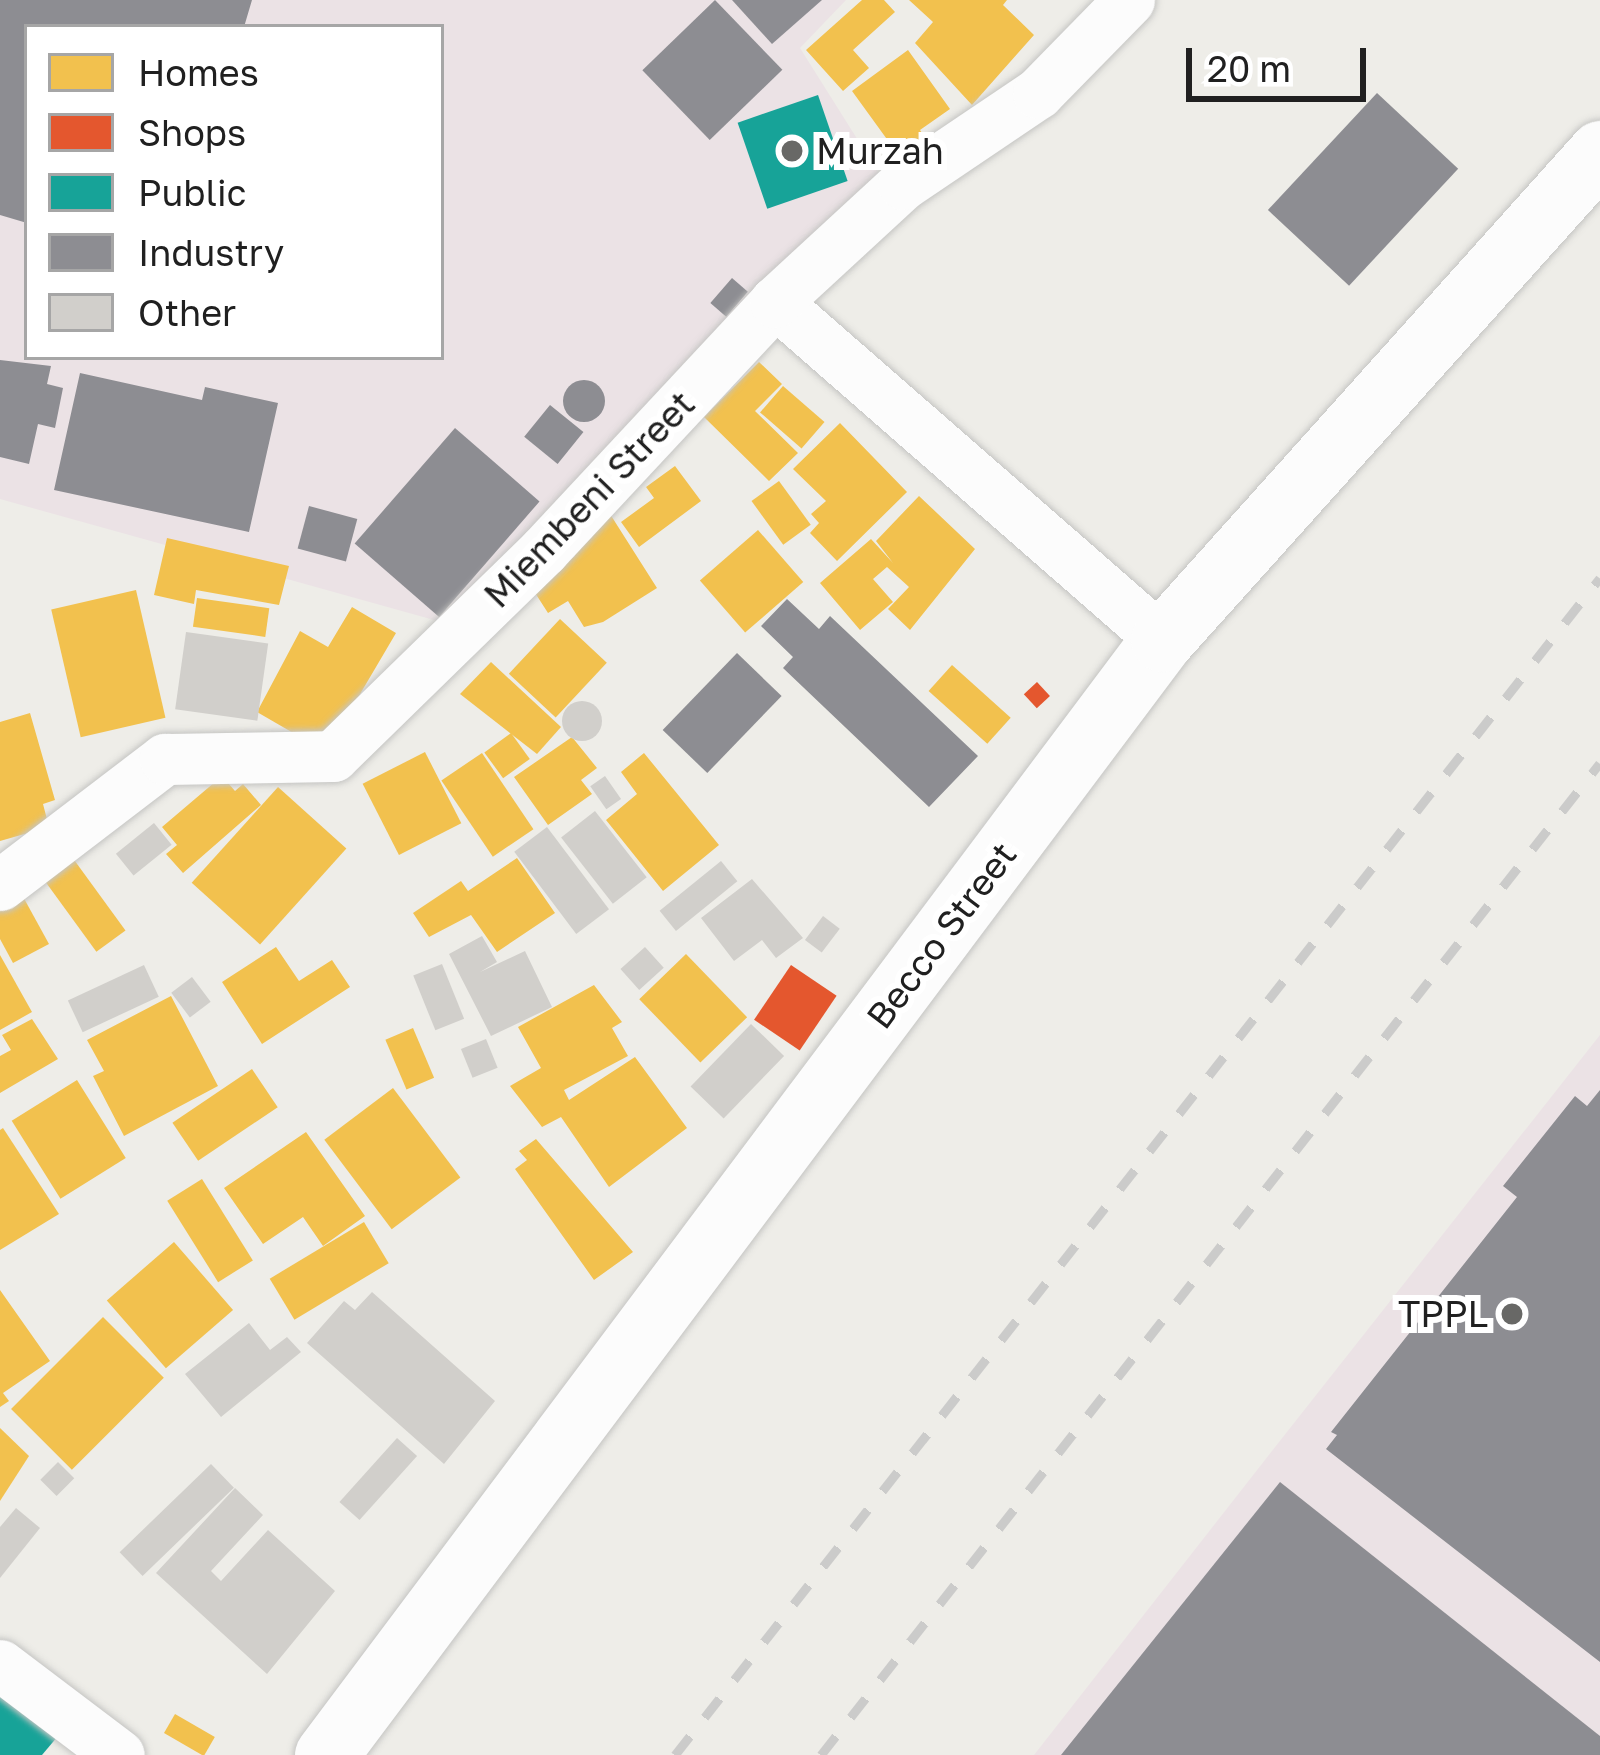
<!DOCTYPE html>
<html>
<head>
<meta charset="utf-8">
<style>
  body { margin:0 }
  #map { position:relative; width:1600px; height:1755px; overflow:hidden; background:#eeede8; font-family:"Golos Text",sans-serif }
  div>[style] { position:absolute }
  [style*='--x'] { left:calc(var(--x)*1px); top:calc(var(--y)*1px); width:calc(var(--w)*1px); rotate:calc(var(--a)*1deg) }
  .industrial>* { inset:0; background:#ebe2e5 }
  .homes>* { inset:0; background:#f2c14e; transform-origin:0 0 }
  .shops>* { inset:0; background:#e4572e; transform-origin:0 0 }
  .public>* { inset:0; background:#17a398; transform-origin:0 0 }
  .industry>* { inset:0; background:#8d8d92; transform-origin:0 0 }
  .round { border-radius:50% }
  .building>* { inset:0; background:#d1cfcb; transform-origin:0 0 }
  .roads { filter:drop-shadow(0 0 3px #c5c5c3) drop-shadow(0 0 3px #c5c5c3) }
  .minor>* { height:51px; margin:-25.5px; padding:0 25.5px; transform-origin:25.5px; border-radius:25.5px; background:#fcfcfc }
  .tertiary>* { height:63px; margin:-31.5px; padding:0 31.5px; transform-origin:31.5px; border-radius:31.5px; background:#fcfcfc }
  .rail>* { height:9px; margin-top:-4.5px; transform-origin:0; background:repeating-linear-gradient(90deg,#cbcbca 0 24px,transparent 0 48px) }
  .dots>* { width:33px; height:33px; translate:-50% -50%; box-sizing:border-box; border:6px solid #fff; border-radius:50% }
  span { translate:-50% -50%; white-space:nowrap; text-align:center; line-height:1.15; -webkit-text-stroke:12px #fff; paint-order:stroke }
  .poi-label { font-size:36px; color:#202020 }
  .left { translate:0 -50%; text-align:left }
  .right { translate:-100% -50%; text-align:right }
  .street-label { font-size:36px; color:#202020 }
  .legend { position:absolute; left:24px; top:24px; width:420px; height:336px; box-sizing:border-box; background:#fff; border:3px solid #a6a6a6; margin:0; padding:15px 21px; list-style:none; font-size:36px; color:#202020 }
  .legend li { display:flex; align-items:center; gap:24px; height:60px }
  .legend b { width:60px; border:3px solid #a6a6a6 }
  .scale { position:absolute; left:1186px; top:48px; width:180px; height:54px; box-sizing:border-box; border:6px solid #202020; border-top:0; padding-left:15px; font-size:36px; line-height:42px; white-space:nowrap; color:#202020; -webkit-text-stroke:9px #fff; paint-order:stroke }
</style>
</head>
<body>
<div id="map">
  <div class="industrial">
    <div style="clip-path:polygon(evenodd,0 0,846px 0,800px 48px,883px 180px,452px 625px,0 499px,0 0,27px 27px,441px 27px,441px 357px,27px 357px,27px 27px)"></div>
    <div style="clip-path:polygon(1600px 1035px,1600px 1755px,1034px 1755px,1283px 1437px)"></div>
  </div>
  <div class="homes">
    <div style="clip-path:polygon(862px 0,884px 0,895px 12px,853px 50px,869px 68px,843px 91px,806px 50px)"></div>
    <div style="clip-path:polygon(909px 0,1007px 0,1003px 5px,1034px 35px,972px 105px,915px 43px,933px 22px)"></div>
    <div style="clip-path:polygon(908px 50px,950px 109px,920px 130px,928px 142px,902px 160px,852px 91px)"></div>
    <div style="clip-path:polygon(759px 362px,782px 384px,755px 411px,798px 453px,769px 481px,704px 417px)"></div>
    <div style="left:783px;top:386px;width:55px;height:35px;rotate:41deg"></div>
    <div style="clip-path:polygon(840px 423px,907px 492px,837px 561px,810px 533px,819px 523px,811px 514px,826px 501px,793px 469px)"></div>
    <div style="clip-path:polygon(675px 466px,701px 501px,639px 547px,621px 522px,654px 498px,646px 487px)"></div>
    <div style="left:779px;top:481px;width:54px;height:34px;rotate:54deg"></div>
    <div style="clip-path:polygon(919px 496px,975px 549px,910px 630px,888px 609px,909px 587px,887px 567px,873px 579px,893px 602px,860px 630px,820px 583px,871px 539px,893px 563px,876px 541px)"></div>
    <div style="clip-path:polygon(610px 514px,657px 588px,603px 622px,584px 627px,568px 601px,548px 613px,530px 585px,575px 556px,567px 542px)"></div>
    <div style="left:758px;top:530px;width:69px;height:77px;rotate:49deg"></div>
    <div style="clip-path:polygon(167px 538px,289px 566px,279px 605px,196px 590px,194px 604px,154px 595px)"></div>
    <div style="left:136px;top:590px;width:131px;height:87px;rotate:77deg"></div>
    <div style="left:197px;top:598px;width:73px;height:29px;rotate:8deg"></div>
    <div style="clip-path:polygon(352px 607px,396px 633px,326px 752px,257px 712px,300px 631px,328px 647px)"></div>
    <div style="left:560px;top:619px;width:64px;height:75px;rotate:43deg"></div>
    <div style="clip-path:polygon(491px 662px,561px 727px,537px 754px,460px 694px)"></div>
    <div style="left:952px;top:665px;width:79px;height:35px;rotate:42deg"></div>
    <div style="clip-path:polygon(30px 713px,55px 800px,43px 804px,49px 827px,0 841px,0 722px)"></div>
    <div style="left:511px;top:733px;width:32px;height:33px;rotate:54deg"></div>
    <div style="clip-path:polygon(572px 737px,597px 768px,581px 780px,592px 794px,548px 825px,514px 777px)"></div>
    <div style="left:425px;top:752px;width:80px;height:70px;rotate:63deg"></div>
    <div style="left:482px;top:753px;width:92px;height:49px;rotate:56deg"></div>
    <div style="clip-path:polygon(644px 753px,719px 845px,663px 891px,606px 820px,637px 794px,621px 772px)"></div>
    <div style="clip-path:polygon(222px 776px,235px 791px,243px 784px,261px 805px,183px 873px,166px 854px,177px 845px,162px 827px)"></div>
    <div style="left:278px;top:787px;width:92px;height:129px;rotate:42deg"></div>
    <div style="left:72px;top:857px;width:91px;height:36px;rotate:54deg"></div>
    <div style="clip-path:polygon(517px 858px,555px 913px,497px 952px,471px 915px,429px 937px,413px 913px,461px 881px,468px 891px)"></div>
    <div style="clip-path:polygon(21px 893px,49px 944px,13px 963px,0 939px,0 904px)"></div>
    <div style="clip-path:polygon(276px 947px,299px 981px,332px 960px,350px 987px,262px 1044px,222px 982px)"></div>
    <div style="left:686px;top:954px;width:88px;height:65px;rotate:46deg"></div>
    <div style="clip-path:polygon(0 955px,32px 1012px,0 1030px)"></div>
    <div style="clip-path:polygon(594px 985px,622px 1022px,612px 1028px,628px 1056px,564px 1090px,569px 1100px,635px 1057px,687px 1128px,609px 1187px,561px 1117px,542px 1127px,510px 1086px,541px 1068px,518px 1027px)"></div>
    <div style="clip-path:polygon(171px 996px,218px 1086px,124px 1136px,93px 1076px,104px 1071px,87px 1040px)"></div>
    <div style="clip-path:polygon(32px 1019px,58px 1059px,0 1093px,0 1056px,11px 1050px,2px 1035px)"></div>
    <div style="left:413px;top:1028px;width:54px;height:30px;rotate:67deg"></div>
    <div style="left:252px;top:1069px;width:46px;height:96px;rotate:56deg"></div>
    <div style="left:77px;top:1080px;width:92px;height:77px;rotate:58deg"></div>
    <div style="left:393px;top:1088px;width:112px;height:86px;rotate:53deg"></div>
    <div style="clip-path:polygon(3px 1128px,59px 1214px,0 1250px,0 1130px)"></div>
    <div style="clip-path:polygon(306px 1132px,365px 1216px,323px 1246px,303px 1217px,263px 1244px,224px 1188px)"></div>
    <div style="clip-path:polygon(536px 1139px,633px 1252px,594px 1280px,515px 1169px,527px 1160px,519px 1151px)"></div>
    <div style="left:202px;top:1179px;width:96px;height:41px;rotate:58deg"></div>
    <div style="left:364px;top:1222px;width:48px;height:110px;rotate:59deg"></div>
    <div style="left:174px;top:1242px;width:90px;height:89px;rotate:49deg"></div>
    <div style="clip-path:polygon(0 1290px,50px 1361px,3px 1393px,9px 1401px,0 1407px)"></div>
    <div style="left:103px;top:1317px;width:86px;height:130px;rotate:45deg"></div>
    <div style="clip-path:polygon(0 1428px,29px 1456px,0 1501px)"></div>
    <div style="left:175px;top:1714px;width:46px;height:22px;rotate:30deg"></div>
  </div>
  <div class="shops">
    <div style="left:1037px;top:682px;width:19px;height:18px;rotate:47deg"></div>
    <div style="left:791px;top:965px;width:55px;height:66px;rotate:34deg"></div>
  </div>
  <div class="public">
    <div style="left:818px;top:95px;width:91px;height:85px;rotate:71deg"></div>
    <div style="clip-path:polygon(0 1689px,58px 1736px,42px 1755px,0 1755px)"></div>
  </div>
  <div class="industry">
    <div style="clip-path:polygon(0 0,252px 0,244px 27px,27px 27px,27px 223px,0 215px)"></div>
    <div style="left:715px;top:0;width:97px;height:101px;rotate:46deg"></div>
    <div style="clip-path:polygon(732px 0,822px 0,772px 44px)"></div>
    <div style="left:1377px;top:93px;width:111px;height:160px;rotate:43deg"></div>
    <div style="left:732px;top:278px;width:21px;height:33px;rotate:41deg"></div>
    <div style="clip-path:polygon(0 360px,51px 366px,47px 384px,63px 388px,55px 428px,38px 424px,29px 464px,0 457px)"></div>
    <div style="clip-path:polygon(80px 373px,202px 400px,205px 387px,278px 403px,249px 532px,54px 490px)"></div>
    <div class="round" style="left:563px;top:380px;width:42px;height:42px"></div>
    <div style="left:550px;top:405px;width:43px;height:41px;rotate:39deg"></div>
    <div style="left:455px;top:428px;width:112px;height:153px;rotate:41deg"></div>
    <div style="left:309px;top:506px;width:50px;height:44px;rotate:15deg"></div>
    <div style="clip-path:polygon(787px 599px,819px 629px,830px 616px,978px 756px,929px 807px,783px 668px,793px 657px,761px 626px)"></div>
    <div style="left:737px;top:653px;width:62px;height:107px;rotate:44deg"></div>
    <div style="clip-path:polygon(1600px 1090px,1600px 1662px,1326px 1449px,1337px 1435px,1331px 1432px,1517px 1197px,1503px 1186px,1575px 1096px,1587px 1106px)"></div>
    <div style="clip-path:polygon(1280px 1482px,1600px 1736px,1600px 1755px,1061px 1755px)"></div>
  </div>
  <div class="building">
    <div style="left:186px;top:632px;width:83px;height:78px;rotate:8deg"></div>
    <div class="round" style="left:562px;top:701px;width:40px;height:40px"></div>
    <div style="left:605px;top:776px;width:28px;height:18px;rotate:55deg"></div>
    <div style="left:595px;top:811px;width:84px;height:43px;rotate:52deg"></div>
    <div style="left:154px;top:823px;width:28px;height:49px;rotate:51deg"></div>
    <div style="left:547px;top:827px;width:103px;height:41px;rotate:53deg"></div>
    <div style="left:721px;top:861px;width:26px;height:79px;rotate:51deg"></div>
    <div style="clip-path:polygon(752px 879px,803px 938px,776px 958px,762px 940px,734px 961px,701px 918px)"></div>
    <div style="left:823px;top:916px;width:21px;height:30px;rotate:37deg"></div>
    <div style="clip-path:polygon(482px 936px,497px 962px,480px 972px,525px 951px,552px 1007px,491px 1036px,449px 954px)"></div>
    <div style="left:645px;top:947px;width:28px;height:33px;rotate:48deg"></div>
    <div style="left:442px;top:964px;width:59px;height:31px;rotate:68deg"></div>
    <div style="left:144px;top:965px;width:35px;height:84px;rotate:65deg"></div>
    <div style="left:192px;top:977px;width:31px;height:26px;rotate:53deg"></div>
    <div style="left:751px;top:1024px;width:46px;height:87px;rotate:44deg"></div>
    <div style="left:486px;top:1039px;width:31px;height:27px;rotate:68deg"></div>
    <div style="clip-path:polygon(372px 1292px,495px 1401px,444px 1464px,307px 1343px,344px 1301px,355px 1310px)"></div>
    <div style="clip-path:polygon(249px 1323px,270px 1350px,287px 1337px,301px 1352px,221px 1417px,185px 1374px)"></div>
    <div style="left:397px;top:1438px;width:27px;height:86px;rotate:42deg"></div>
    <div style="left:58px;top:1462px;width:23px;height:25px;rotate:45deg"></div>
    <div style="left:211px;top:1464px;width:33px;height:127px;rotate:46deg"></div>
    <div style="clip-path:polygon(235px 1488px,263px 1515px,211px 1571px,221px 1581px,268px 1530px,335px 1591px,267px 1674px,156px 1573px)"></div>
    <div style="clip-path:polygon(16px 1508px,40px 1528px,0 1578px,0 1527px)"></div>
  </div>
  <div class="roads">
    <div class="minor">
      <div style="--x:775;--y:302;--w:514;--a:41.13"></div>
      <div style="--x:0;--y:885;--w:208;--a:-37.4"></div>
      <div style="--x:165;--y:759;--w:168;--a:-1"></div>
      <div style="--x:333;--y:756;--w:295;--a:-44.3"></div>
      <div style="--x:544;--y:550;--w:339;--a:-47"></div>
      <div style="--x:775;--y:302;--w:174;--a:-42.7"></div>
      <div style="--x:903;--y:184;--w:163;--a:-34"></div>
      <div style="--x:1038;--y:93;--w:130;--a:-45.6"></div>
      <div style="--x:0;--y:1665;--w:149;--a:37.1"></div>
    </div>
    <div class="tertiary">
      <div style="--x:326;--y:1755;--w:1394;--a:-53.14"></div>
      <div style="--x:1162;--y:640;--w:656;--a:-48.09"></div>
    </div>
  </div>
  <div class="rail">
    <div style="--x:675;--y:1755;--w:1497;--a:-51.84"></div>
    <div style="--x:821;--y:1755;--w:1261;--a:-51.86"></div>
  </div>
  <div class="dots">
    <div style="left:792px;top:151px;background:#686866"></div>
    <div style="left:1512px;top:1314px;background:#686866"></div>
  </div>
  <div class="poi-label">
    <span class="left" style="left:816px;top:151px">Murzah</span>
    <span class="right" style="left:1488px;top:1314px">TPPL</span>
  </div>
  <div class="street-label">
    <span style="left:589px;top:499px;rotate:-46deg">Miembeni Street</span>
    <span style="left:941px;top:935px;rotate:-53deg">Becco Street</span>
  </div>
  <ul class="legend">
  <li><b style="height:33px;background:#f2c14e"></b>Homes</li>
  <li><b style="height:33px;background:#e4572e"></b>Shops</li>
  <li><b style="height:33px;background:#17a398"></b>Public</li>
  <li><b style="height:33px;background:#8d8d92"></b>Industry</li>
  <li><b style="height:33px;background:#d1cfcb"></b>Other</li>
  </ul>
  <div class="scale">20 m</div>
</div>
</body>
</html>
